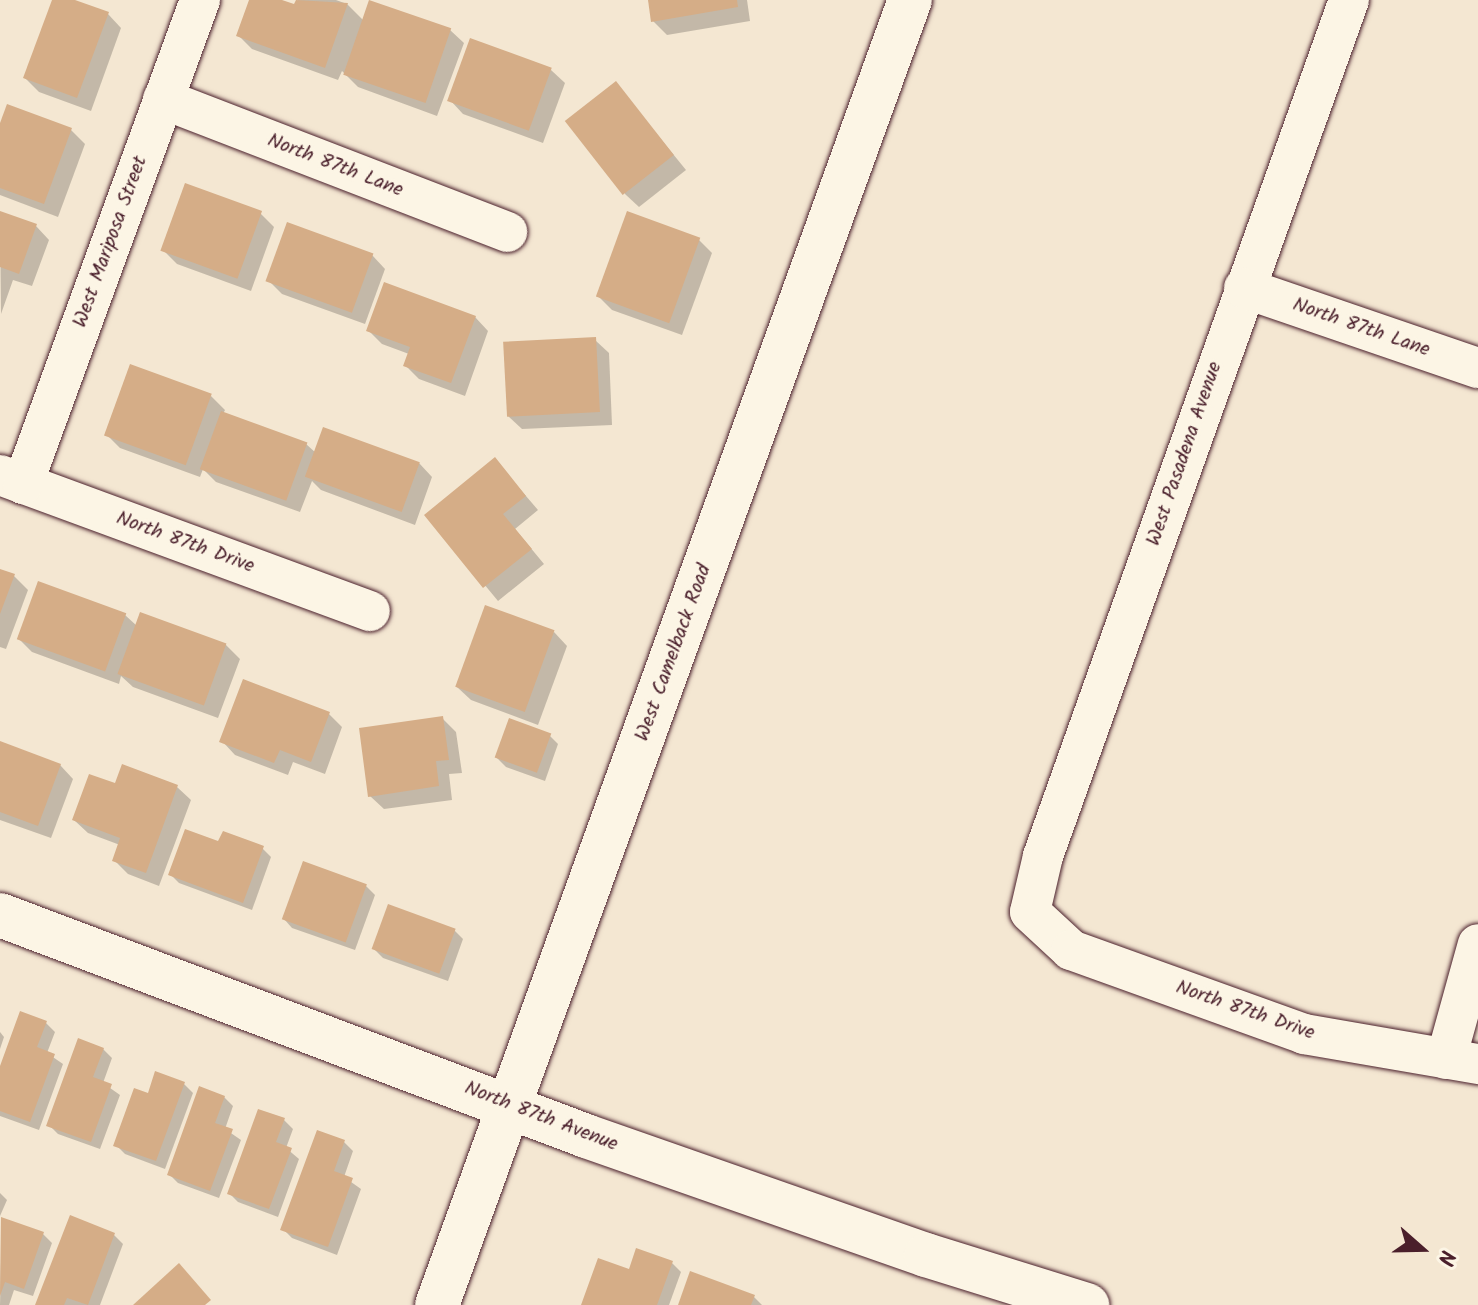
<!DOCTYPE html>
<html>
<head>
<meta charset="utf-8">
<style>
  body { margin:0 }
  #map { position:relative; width:1478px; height:1305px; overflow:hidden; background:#f4e7d2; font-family:Kalam,sans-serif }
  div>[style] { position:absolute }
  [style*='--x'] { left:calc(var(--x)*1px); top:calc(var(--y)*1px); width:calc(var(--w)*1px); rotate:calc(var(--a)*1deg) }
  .shadow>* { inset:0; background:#0003 }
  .building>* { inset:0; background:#d5ad87; transform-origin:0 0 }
  .roads { filter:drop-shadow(0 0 2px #4a1f2b) drop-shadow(0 0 2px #4a1f2b) }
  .minor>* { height:40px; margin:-20px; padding:0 20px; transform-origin:20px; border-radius:20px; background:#fcf5e5 }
  .tertiary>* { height:44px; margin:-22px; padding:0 22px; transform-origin:22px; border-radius:22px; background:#fcf5e5 }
  .primary>* { height:44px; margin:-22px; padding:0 22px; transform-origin:22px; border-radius:22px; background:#fcf5e5 }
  span { translate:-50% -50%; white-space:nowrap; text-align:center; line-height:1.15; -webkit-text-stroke:7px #fcf5e5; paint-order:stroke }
  .street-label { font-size:20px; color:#4a1f2b }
  .north { position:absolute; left:1382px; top:1209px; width:80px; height:80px; -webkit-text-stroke:6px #fcf5e5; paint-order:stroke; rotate:110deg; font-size:22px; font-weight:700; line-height:32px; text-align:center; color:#4a1f2b }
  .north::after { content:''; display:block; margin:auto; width:28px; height:36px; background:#4a1f2b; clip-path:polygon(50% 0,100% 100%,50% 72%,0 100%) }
</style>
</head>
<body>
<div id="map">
  <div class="shadow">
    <div style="clip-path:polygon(54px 0,69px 0,108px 14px,121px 28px,91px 111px,39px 92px,25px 78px)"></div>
    <div style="clip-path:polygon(251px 0,277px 0,295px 7px,298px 0,336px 0,347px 4px,364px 21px,450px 30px,464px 43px,437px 116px,358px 87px,342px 71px,338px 80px,252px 49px,238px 35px)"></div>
    <div style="clip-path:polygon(650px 0,747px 0,750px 21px,667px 35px,653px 21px)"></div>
    <div style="clip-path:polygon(551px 70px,565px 83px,543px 143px,463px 114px,450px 100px)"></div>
    <div style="clip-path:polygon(616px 84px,686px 170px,639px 207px,625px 194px)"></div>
    <div style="clip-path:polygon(0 129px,71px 130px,85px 144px,58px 217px,0 195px)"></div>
    <div style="clip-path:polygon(0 213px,36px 226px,49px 240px,32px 286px,13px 280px,1px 314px)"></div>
    <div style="clip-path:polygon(260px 213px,274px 227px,251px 291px,177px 264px,163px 250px)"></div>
    <div style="clip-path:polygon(699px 240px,712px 253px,682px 335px,612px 310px,598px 296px)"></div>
    <div style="clip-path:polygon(372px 255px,385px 269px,365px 324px,282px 294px,268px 280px)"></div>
    <div style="clip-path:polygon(475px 317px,488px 331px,465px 396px,419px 379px,405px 365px,409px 354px,382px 344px,368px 330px)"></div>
    <div style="clip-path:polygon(595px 340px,609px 353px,612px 425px,522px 429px,508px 416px)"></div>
    <div style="clip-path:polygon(211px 396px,225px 410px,223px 414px,306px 444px,316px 453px,419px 463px,432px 477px,415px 525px,321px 490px,312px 481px,300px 512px,216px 482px,203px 469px,200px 477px,120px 448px,107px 435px)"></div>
    <div style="clip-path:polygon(495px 460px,538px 510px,515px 529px,544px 564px,498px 601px,427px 515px)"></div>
    <div style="clip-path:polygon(0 571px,14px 576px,28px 590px,6px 649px,0 647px)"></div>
    <div style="clip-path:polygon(125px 615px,137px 626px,226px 645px,240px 659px,218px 718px,133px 687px,121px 676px,119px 684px,32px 652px,19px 639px)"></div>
    <div style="clip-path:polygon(554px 632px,567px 646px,538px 725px,471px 700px,457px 687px)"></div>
    <div style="clip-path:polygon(329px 714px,342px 727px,325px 774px,293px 762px,288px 775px,235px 755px,222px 741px)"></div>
    <div style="clip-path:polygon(442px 718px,456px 732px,462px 773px,449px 774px,452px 800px,384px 809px,370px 796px)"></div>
    <div style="clip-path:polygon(549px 735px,558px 744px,545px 781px,506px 767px,497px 758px)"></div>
    <div style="clip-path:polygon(0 744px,60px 765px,73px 779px,51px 838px,0 820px)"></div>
    <div style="clip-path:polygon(116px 786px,177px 787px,191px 800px,159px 886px,128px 874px,114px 860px,120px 845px,88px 833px,74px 820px)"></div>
    <div style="clip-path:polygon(219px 844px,262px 848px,271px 857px,252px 910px,179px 883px,170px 874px)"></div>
    <div style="clip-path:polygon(366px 886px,375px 895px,355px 950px,292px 928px,284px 919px)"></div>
    <div style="clip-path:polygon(454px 930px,463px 939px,448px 981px,383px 958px,374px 949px)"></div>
    <div style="clip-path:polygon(46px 1023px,55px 1032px,47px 1053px,63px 1064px,39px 1130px,0 1116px,0 1072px)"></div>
    <div style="clip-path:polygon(0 1032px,4px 1037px,0 1049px)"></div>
    <div style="clip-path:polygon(103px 1049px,112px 1058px,103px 1083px,120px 1095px,100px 1149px,58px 1134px,49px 1125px)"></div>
    <div style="clip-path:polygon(184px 1084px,193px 1093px,165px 1169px,125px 1154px,116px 1145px,149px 1096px)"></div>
    <div style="clip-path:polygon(224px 1097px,233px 1106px,225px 1129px,241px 1140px,219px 1198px,178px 1183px,169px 1174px)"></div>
    <div style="clip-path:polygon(284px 1120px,293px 1129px,286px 1148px,299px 1159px,278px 1217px,238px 1202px,229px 1193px)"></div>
    <div style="clip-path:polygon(344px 1142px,353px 1151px,344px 1177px,361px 1189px,337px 1255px,292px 1238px,283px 1229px)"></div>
    <div style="clip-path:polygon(0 1193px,7px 1200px,0 1216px)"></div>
    <div style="clip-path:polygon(2px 1219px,43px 1234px,52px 1243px,33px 1296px,14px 1290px,9px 1305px,0 1305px)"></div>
    <div style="clip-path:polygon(114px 1235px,123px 1244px,100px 1305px,38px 1305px)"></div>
    <div style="clip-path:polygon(672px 1263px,681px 1272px,669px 1305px,583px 1305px)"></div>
    <div style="clip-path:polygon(754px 1297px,762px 1305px,680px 1305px)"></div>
  </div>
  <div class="building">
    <div style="clip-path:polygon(52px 0,75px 0,109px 12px,77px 98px,23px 78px)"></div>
    <div style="clip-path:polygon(249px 0,282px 0,294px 4px,296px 0,348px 3px,325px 68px,236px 36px)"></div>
    <div style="left:369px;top:0;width:87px;height:79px;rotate:19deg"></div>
    <div style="clip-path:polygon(648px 0,737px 0,738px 7px,651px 22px)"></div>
    <div style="left:470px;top:38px;width:87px;height:67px;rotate:20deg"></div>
    <div style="left:616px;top:81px;width:94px;height:65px;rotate:52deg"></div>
    <div style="clip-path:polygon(7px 104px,72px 128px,44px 204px,0 188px,0 123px)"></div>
    <div style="left:185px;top:183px;width:82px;height:72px;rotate:20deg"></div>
    <div style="clip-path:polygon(0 211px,37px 224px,19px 274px,0 267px)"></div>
    <div style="left:627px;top:211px;width:78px;height:91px;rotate:20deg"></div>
    <div style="left:287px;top:222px;width:92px;height:63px;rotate:20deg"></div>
    <div style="clip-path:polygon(384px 282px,476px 316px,451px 383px,403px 366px,410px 347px,366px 331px)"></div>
    <div style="left:596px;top:337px;width:75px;height:93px;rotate:87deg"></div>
    <div style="left:130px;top:364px;width:87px;height:76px;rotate:20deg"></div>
    <div style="left:221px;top:411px;width:92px;height:62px;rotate:20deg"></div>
    <div style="left:323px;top:427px;width:103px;height:53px;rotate:20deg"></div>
    <div style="clip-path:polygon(495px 457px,526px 496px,503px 514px,532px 549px,483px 588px,424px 515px)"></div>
    <div style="clip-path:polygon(0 569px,15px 574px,0 614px)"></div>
    <div style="left:38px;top:581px;width:94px;height:62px;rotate:20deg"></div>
    <div style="left:485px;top:605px;width:74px;height:87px;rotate:20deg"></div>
    <div style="left:140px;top:612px;width:92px;height:66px;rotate:20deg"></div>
    <div style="clip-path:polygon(243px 679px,330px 712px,311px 762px,280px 750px,274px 763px,219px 742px)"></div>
    <div style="clip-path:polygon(443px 716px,449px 760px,436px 761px,439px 786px,368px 797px,359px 728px)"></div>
    <div style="left:509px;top:718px;width:45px;height:42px;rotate:20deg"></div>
    <div style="clip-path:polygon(0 741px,61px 764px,38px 826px,0 812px)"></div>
    <div style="clip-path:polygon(122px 764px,178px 785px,146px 873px,112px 861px,120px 838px,72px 820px,89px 774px,115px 783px)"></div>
    <div style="clip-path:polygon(185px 829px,218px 841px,223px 831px,264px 846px,243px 903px,168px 875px)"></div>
    <div style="left:303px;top:861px;width:68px;height:62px;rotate:20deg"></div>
    <div style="left:388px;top:904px;width:72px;height:48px;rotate:20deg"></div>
    <div style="clip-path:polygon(20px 1011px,47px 1021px,37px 1047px,55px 1054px,30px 1122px,0 1111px,0 1066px)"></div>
    <div style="clip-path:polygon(78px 1038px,104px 1048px,93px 1077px,112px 1084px,91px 1142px,46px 1126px)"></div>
    <div style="clip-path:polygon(155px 1071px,185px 1082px,156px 1161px,113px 1146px,134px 1088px,148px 1093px)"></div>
    <div style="clip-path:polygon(199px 1086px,225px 1096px,215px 1123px,233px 1129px,210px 1191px,167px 1175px)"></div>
    <div style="clip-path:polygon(258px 1109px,285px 1118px,276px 1142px,292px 1148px,269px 1209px,227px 1194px)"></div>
    <div style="clip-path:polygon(317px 1130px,345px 1140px,334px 1171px,353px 1178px,328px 1247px,280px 1230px)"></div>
    <div style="clip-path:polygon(70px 1215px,115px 1233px,88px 1305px,67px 1298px,64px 1305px,35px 1305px)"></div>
    <div style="clip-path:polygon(1px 1217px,44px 1232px,24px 1289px,5px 1282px,0 1296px)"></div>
    <div style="clip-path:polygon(636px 1248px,673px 1261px,657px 1305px,581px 1305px,598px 1258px,629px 1269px)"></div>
    <div style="clip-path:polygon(179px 1263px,211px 1300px,205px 1305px,133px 1305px)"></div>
    <div style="clip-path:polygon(690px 1271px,755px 1295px,751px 1305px,678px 1305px)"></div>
  </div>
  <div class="roads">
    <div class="minor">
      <div style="--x:1349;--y:0;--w:909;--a:109.67"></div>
      <div style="--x:1043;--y:856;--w:57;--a:103.1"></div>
      <div style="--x:1030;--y:912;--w:56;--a:42.8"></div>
      <div style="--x:1071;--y:950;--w:248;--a:19.8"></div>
      <div style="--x:1304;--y:1034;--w:177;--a:9.8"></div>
      <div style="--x:163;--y:99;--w:369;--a:21.1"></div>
      <div style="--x:1244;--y:288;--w:247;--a:18.9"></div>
      <div style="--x:0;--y:475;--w:394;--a:20.2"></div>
      <div style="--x:23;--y:484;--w:515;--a:-69.91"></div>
      <div style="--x:1446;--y:1059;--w:119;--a:-74.5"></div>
    </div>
    <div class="tertiary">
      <div style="--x:0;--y:915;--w:626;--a:20.66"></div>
      <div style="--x:586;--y:1136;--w:360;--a:19.3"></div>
      <div style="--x:926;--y:1255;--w:169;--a:17.3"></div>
    </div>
    <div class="primary">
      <div style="--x:437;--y:1305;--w:1388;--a:-70.08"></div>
    </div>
  </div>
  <div class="street-label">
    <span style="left:335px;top:166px;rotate:21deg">North 87th Lane</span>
    <span style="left:111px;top:242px;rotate:-70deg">West Mariposa Street</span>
    <span style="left:1361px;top:328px;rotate:19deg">North 87th Lane</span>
    <span style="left:1185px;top:454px;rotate:-71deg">West Pasadena Avenue</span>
    <span style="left:185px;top:543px;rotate:20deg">North 87th Drive</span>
    <span style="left:674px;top:653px;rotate:-70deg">West Camelback Road</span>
    <span style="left:1245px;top:1011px;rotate:19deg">North 87th Drive</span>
    <span style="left:541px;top:1117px;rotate:21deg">North 87th Avenue</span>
  </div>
  <div class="north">N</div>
</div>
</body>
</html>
